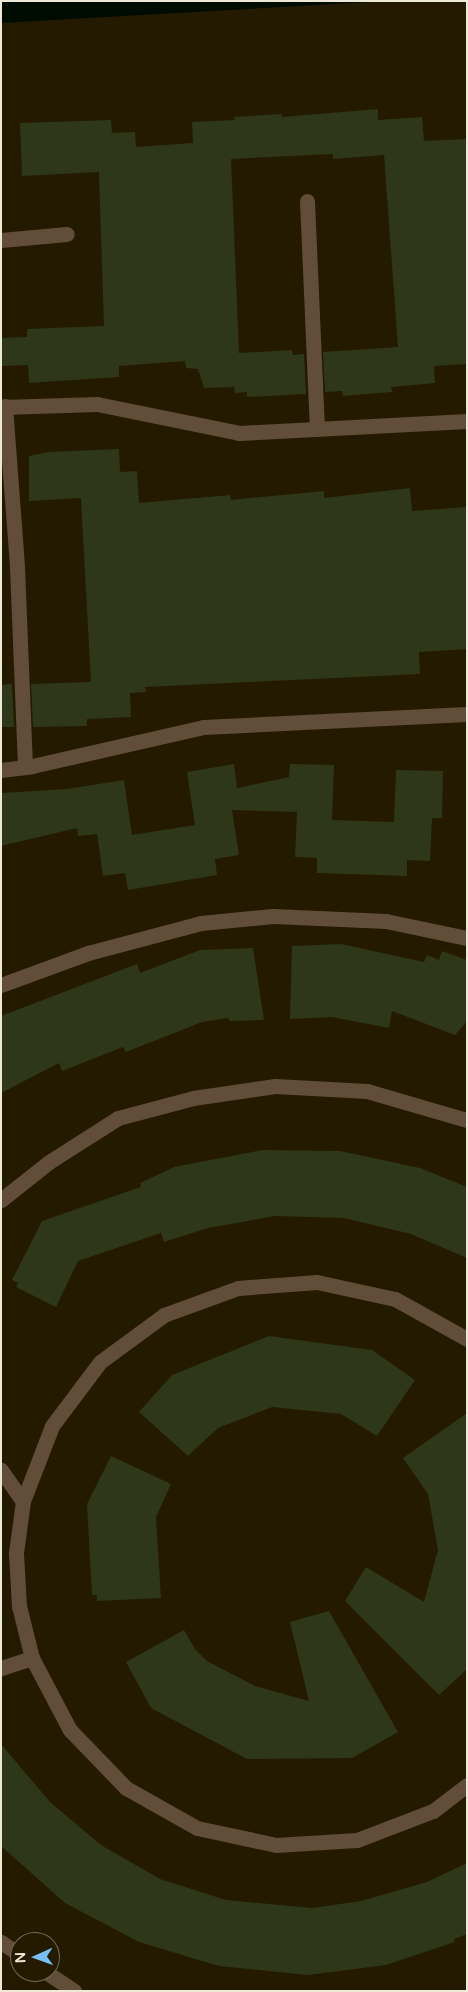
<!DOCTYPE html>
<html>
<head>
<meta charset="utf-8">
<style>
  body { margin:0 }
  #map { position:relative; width:468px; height:1992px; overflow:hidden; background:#231a00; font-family:"Varela Round",sans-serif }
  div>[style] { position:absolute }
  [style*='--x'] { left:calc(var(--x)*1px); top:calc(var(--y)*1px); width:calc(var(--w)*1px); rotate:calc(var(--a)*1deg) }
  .water>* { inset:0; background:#000b02 }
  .building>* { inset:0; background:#2e3719 }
  .minor>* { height:15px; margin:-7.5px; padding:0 7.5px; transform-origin:7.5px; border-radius:7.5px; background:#624d3b }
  span { translate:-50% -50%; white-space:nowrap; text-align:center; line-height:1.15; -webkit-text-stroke:5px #231a00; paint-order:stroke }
  .frame { position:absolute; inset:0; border:2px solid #eee8d6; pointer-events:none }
  .north { position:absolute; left:10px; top:1932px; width:50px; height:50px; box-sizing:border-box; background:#231a00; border:1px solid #746c56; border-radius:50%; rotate:268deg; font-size:14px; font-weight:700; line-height:20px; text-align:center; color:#eee8d6 }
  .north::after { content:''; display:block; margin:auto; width:18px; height:22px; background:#76c0f7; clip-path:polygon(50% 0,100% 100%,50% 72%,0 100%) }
</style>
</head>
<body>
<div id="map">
  <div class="water">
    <div style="clip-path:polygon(1px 1px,388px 1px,1px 23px)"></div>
  </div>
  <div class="building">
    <div style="clip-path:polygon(378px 109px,378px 120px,422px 117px,424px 141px,467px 139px,467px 364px,434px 366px,435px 383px,391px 387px,392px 392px,343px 396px,342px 391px,325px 392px,323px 352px,398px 347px,384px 155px,333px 159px,333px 154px,231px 159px,239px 353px,292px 350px,293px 355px,304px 354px,306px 394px,247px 397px,247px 392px,235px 393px,234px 387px,204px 388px,198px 369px,186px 368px,185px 361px,119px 366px,119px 377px,29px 383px,28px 365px,1px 366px,1px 338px,27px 337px,27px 329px,104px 326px,99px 172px,22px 176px,20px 123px,111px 120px,112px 133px,135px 132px,136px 147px,193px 143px,192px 122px,235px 120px,234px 117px,282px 114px,282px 117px)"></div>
    <div style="clip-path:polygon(119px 449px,120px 472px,137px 471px,139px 503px,230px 495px,231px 500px,324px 491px,324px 498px,410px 488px,412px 511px,467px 507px,467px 649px,419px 652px,420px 674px,145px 687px,146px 692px,130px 693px,131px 717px,87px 719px,87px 726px,33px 727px,31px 684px,91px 682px,81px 498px,29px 501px,29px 456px,49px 452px)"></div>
    <div style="clip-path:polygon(12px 684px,14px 727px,1px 727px,1px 685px)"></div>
    <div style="clip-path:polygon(234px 764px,237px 788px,289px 777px,290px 764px,334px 765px,332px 820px,394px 822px,396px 770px,443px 771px,442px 818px,432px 818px,430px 861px,407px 860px,407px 876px,317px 873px,317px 858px,295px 857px,297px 812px,232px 810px,239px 855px,215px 859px,217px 875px,128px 890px,125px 873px,103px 876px,97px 834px,78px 836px,77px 828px,1px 846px,1px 793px,67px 789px,124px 780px,132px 835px,195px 825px,187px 772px)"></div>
    <div style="clip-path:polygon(341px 944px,424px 962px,427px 955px,439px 960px,442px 951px,467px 960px,467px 1021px,455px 1035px,392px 1011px,389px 1028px,332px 1017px,290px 1019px,292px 946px)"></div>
    <div style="clip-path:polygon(253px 948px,264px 1020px,230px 1021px,228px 1018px,202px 1022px,126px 1052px,123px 1047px,62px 1071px,59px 1063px,1px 1093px,1px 1016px,137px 964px,140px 973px,200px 950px)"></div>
    <div style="clip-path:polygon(263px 1150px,340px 1151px,420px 1168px,467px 1187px,467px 1258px,411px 1234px,344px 1218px,275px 1216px,208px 1228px,164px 1242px,161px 1233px,78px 1261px,56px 1307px,16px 1287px,18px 1283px,12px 1280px,42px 1221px,141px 1187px,140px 1183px,174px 1167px)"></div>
    <div style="clip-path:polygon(269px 1336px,372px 1350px,415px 1380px,377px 1436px,341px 1414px,272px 1407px,218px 1428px,188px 1456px,139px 1412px,172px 1375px)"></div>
    <div style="clip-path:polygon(467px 1413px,467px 1669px,439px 1695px,345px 1601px,366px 1567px,424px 1602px,438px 1550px,428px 1494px,403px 1458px)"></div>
    <div style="clip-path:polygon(111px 1456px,171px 1484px,156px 1517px,161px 1598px,97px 1601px,97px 1595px,92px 1595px,87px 1504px)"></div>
    <div style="clip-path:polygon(329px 1611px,398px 1732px,352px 1758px,247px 1759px,151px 1708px,126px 1662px,184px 1630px,195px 1649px,207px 1661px,255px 1686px,309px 1701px,290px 1622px)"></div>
    <div style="clip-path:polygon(1px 1744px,50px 1802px,101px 1845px,160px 1879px,226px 1900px,312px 1908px,361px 1901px,427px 1882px,467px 1863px,467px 1934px,454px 1939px,455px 1942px,386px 1965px,308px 1975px,219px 1966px,139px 1942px,65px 1903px,1px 1846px)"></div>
  </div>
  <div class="minor">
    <div style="--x:307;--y:201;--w:228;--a:87.5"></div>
    <div style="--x:1;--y:240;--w:66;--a:-5.2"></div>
    <div style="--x:5;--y:406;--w:161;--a:85.7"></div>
    <div style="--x:17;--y:567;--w:200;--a:87.7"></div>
    <div style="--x:1;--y:407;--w:96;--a:-1.8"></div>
    <div style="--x:97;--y:404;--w:145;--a:11.5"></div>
    <div style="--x:239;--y:433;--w:228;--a:-3"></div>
    <div style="--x:1;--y:770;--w:31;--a:-7"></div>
    <div style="--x:32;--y:766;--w:175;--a:-12.8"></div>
    <div style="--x:203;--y:727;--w:264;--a:-2.8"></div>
    <div style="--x:1;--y:985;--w:93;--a:-20.2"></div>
    <div style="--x:88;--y:953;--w:117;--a:-14.9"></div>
    <div style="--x:201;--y:923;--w:72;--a:-5.6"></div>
    <div style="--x:273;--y:916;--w:113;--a:2.5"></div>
    <div style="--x:386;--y:921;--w:83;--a:11.9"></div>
    <div style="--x:1;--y:1200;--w:61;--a:-38.4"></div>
    <div style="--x:49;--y:1162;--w:82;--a:-32.5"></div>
    <div style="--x:118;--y:1118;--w:78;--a:-14.9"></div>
    <div style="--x:193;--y:1098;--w:83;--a:-8.3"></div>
    <div style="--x:275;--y:1086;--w:92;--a:3.1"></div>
    <div style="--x:367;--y:1091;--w:104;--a:16.2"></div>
    <div style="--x:467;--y:1339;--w:82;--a:-150.9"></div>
    <div style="--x:395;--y:1299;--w:80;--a:-167.7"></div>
    <div style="--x:317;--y:1282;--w:79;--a:175.7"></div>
    <div style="--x:238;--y:1288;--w:79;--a:160"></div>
    <div style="--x:164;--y:1315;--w:79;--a:143.7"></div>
    <div style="--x:100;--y:1362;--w:80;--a:126.9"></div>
    <div style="--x:52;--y:1426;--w:80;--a:111.1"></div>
    <div style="--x:23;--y:1501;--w:52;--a:97.7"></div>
    <div style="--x:16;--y:1553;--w:53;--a:86.8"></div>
    <div style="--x:19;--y:1606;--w:54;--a:76"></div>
    <div style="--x:32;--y:1658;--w:81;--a:62.2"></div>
    <div style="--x:70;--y:1730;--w:81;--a:46"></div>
    <div style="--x:126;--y:1788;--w:81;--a:29.4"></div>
    <div style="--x:197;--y:1828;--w:81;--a:12.1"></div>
    <div style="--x:276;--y:1845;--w:81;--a:-3.5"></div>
    <div style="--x:357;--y:1840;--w:81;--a:-20.9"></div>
    <div style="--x:433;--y:1811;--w:43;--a:-37.4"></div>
    <div style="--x:1;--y:1470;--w:38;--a:55"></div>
    <div style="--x:1;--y:1668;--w:33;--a:-18"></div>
    <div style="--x:1;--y:1942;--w:23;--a:34"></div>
    <div style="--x:46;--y:1972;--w:34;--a:34"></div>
  </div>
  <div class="frame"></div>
  <div class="north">N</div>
</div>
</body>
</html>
